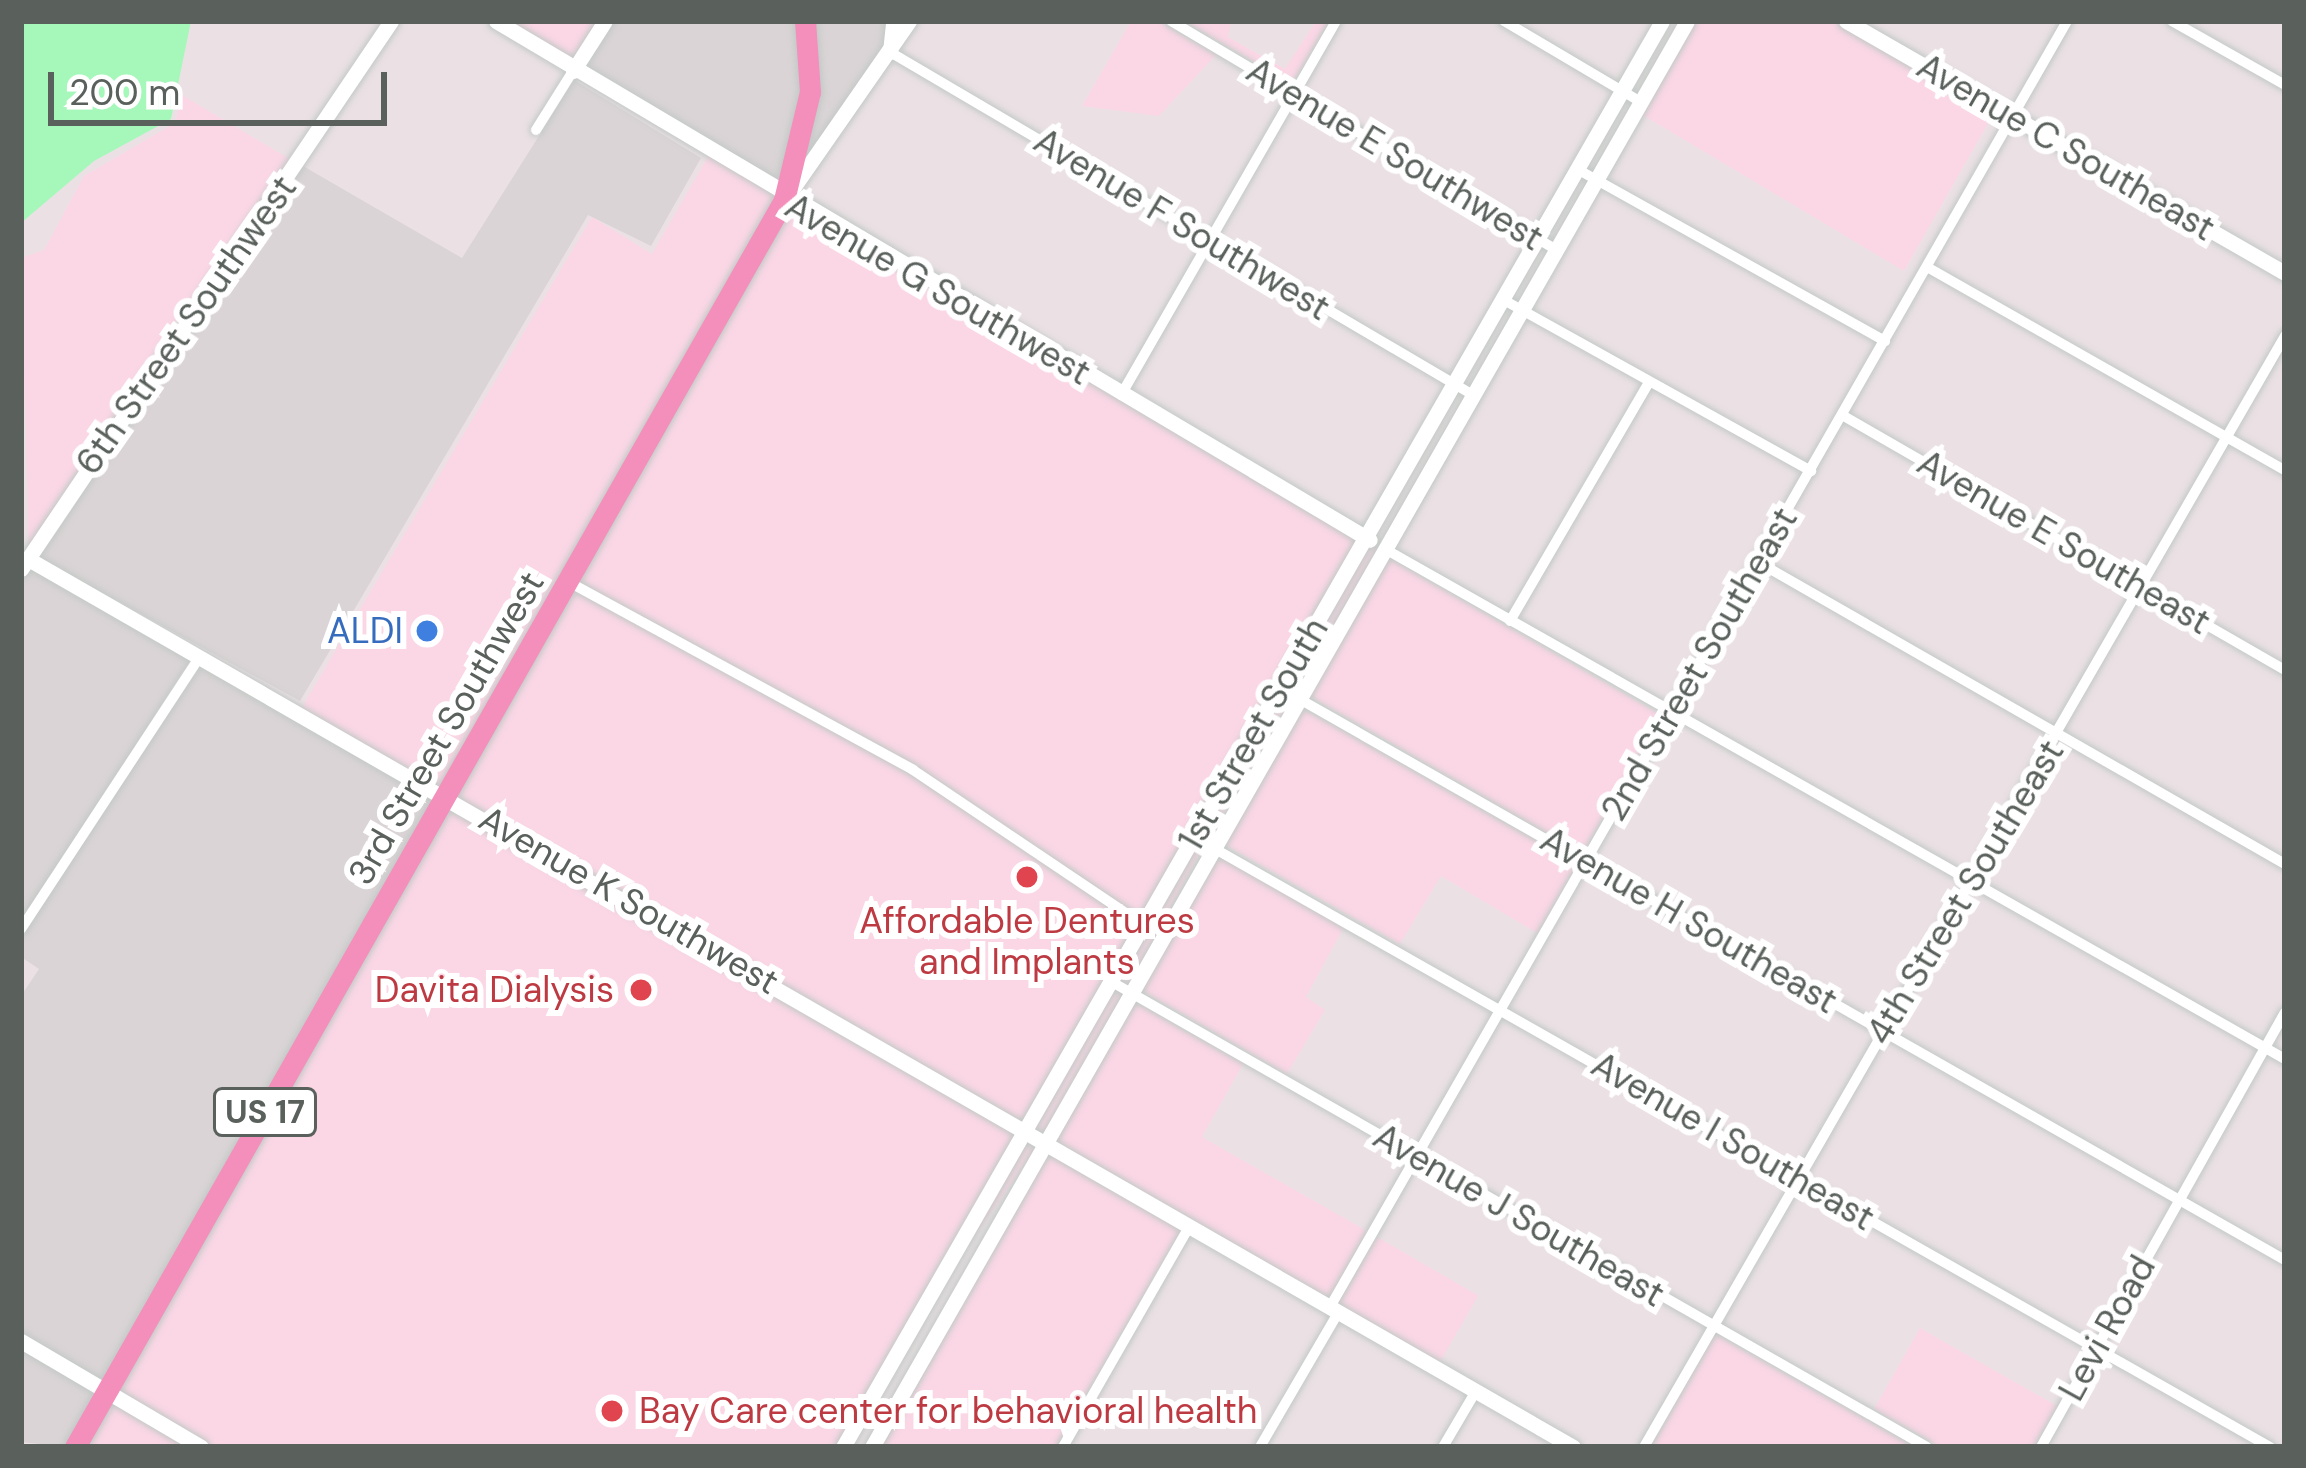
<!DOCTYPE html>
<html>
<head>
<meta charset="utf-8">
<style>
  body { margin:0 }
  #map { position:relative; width:2306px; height:1468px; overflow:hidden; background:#ebe1e5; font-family:"DM Sans",sans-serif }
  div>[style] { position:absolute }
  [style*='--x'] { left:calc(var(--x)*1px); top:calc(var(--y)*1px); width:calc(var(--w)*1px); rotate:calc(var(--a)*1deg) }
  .commercial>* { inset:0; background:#fbd7e6; transform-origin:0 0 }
  .industrial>* { inset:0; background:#dad4d6 }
  .water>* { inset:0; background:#a5f8ba }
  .roads { filter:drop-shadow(0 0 3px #c3c9c6) drop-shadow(0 0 3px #c3c9c6) }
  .street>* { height:10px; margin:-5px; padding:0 5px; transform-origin:5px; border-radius:5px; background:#fff }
  .secondary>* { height:15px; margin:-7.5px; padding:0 7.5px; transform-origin:7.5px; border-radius:7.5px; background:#fff }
  .highway>* { height:21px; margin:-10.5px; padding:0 10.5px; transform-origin:10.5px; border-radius:10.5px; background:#f48fbb }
  .dots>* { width:33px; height:33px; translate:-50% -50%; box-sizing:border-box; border:6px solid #fff; border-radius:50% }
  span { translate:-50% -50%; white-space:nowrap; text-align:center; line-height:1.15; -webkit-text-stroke:12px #fff; paint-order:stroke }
  .shield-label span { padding:3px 9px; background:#fff; border:3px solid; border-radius:9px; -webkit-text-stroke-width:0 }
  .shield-label { font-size:33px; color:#5a615c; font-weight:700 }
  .street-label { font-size:36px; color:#5a615c }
  .shop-label { font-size:36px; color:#366cbe }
  .right { translate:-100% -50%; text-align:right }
  .health-label { font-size:36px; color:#be3a42 }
  .left { translate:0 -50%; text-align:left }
  .frame { position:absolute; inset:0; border:24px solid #5a615c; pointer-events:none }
  .scale { position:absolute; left:48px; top:72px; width:339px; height:54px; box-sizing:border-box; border:6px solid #5a615c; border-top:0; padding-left:15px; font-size:36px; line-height:42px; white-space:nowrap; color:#5a615c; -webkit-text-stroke:9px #fff; paint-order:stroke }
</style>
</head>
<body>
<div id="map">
  <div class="commercial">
    <div style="clip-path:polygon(509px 21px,598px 21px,572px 62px)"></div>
    <div style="clip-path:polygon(1131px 21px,1158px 21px,1216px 55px,1159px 116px,1082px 106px)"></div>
    <div style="clip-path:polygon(1184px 21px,1231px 21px,1228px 37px,1285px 69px,1316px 21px,1329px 21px,1292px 84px)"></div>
    <div style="clip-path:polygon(1694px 21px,1833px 21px,1994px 113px,1904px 271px,1641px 114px)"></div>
    <div style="clip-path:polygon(182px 95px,293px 161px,29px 552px,21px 258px,44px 250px,84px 176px,175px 123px)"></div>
    <div style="clip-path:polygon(709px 155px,1385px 549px,1206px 841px,1045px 1144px,301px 709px,592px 217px,652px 254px)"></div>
    <div style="left:1387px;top:557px;width:317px;height:159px;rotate:30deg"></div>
    <div style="clip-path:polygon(1302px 708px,1577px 864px,1537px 933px,1441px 876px,1400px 944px,1222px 843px)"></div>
    <div style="clip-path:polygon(448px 804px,1019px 1131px,837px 1447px,214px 1447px,115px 1389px)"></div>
    <div style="clip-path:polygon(1215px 854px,1344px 927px,1306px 997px,1325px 1010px,1287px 1074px,1139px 989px)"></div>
    <div style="clip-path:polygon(1133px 1001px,1243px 1064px,1202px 1137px,1367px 1231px,1329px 1298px,1054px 1142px)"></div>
    <div style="left:1028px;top:1139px;width:12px;height:356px;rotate:35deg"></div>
    <div style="clip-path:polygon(1047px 1153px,1181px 1230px,1056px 1447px,878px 1447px)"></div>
    <div style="left:1377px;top:1237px;width:117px;height:77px;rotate:30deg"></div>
    <div style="clip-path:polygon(1920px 1328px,2057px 1406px,2034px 1447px,1941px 1447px,1874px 1409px)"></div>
    <div style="clip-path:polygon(1715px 1334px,1914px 1447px,1651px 1447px)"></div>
    <div style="clip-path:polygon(108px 1400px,137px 1419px,187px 1447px,82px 1447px)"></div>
  </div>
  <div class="industrial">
    <div style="clip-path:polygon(612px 21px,798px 21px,804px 90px,782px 191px,581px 69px)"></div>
    <div style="clip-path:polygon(811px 21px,887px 21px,882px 54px,801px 171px)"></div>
    <div style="clip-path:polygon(574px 80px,701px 158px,651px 246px,588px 215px,300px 701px,39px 558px,303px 166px,462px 258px)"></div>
    <div style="clip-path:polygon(31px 568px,191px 659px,21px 922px,21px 577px)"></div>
    <div style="clip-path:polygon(202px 664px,437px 798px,105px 1383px,21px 1334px,21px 996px,39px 969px,21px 957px,21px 935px)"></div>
    <div style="clip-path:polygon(21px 1349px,98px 1394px,68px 1447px,21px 1442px)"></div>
  </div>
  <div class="water">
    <div style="clip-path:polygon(21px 21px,191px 21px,171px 119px,94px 161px,21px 223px)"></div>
  </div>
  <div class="roads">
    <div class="street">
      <div style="--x:1171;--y:21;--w:448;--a:30.7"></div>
      <div style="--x:1504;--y:21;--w:159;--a:30.6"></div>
      <div style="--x:2172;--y:21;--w:130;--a:29.5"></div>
      <div style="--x:890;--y:52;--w:676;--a:30.47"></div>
      <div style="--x:536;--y:130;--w:70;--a:-57.9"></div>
      <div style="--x:1577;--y:169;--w:353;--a:29.2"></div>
      <div style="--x:1927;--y:267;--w:412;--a:29.6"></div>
      <div style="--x:1502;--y:299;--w:354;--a:29.1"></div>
      <div style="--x:1121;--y:395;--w:431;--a:-60.1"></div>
      <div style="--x:1842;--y:415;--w:511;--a:29.93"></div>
      <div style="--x:1385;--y:549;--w:1034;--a:29.54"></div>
      <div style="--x:1758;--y:562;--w:607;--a:29.82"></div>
      <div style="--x:567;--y:581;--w:394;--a:28.6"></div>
      <div style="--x:913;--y:770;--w:278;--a:33.9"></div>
      <div style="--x:1510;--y:621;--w:274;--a:-59.8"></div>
      <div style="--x:1280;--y:688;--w:1156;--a:29.65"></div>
      <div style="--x:1194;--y:837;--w:1237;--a:29.55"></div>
      <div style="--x:21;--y:929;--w:326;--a:-56.7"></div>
      <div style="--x:1112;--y:982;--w:938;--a:29.71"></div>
      <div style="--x:1330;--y:1307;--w:1482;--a:-60.18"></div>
      <div style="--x:1063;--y:1447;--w:254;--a:-60.2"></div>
      <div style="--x:1260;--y:1447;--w:157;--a:-59.8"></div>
      <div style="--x:1443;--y:1447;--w:65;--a:-59.5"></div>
      <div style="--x:1644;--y:1447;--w:1283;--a:-60.02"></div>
      <div style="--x:2041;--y:1447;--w:498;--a:-60.7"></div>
    </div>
    <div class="secondary">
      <div style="--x:496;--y:21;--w:1016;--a:30.7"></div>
      <div style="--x:1846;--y:21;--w:506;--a:29.86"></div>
      <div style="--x:890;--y:52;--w:31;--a:-84"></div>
      <div style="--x:573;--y:71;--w:59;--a:-57.4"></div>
      <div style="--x:786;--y:198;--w:216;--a:-55.2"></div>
      <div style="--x:30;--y:560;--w:1780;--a:29.89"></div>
      <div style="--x:21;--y:569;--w:661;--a:-55.97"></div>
      <div style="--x:21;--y:1341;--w:209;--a:30.5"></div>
      <div style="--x:843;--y:1447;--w:1644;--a:-60.13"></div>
      <div style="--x:872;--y:1447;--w:1642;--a:-60.25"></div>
    </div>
    <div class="highway">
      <div style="--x:75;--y:1447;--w:1434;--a:-60.38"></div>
      <div style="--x:784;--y:200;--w:111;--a:-76.5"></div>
      <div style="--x:810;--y:92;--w:71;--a:-94"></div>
    </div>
  </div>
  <div class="dots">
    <div style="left:427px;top:631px;background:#3f7fe0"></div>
    <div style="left:1027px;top:877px;background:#e0444e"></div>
    <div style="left:641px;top:990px;background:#e0444e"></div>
    <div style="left:612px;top:1411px;background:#e0444e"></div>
  </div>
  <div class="shield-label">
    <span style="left:265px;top:1112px">US 17</span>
  </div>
  <div class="street-label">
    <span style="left:2066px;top:147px;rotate:30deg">Avenue C Southeast</span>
    <span style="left:1395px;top:154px;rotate:31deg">Avenue E Southwest</span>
    <span style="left:1182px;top:224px;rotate:31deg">Avenue F Southwest</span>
    <span style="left:938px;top:289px;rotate:30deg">Avenue G Southwest</span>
    <span style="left:186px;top:325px;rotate:-55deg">6th Street Southwest</span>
    <span style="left:2064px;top:542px;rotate:30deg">Avenue E Southeast</span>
    <span style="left:1699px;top:664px;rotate:-60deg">2nd Street Southeast</span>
    <span style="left:446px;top:728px;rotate:-60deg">3rd Street Southwest</span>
    <span style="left:1253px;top:734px;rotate:-60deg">1st Street South</span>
    <span style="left:1965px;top:892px;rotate:-59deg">4th Street Southeast</span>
    <span style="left:629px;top:900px;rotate:30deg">Avenue K Southwest</span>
    <span style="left:1689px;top:920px;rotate:30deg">Avenue H Southeast</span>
    <span style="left:1733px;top:1141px;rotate:30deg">Avenue I Southeast</span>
    <span style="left:1519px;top:1215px;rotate:30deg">Avenue J Southeast</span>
    <span style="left:2107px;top:1328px;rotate:-61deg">Levi Road</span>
  </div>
  <div class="shop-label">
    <span class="right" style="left:403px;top:631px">ALDI</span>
  </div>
  <div class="health-label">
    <span style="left:1027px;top:941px">Affordable Dentures<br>and Implants</span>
    <span class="right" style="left:614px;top:990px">Davita Dialysis</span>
    <span class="left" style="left:639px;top:1411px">Bay Care center for behavioral health</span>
  </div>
  <div class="frame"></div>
  <div class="scale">200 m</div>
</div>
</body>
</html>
